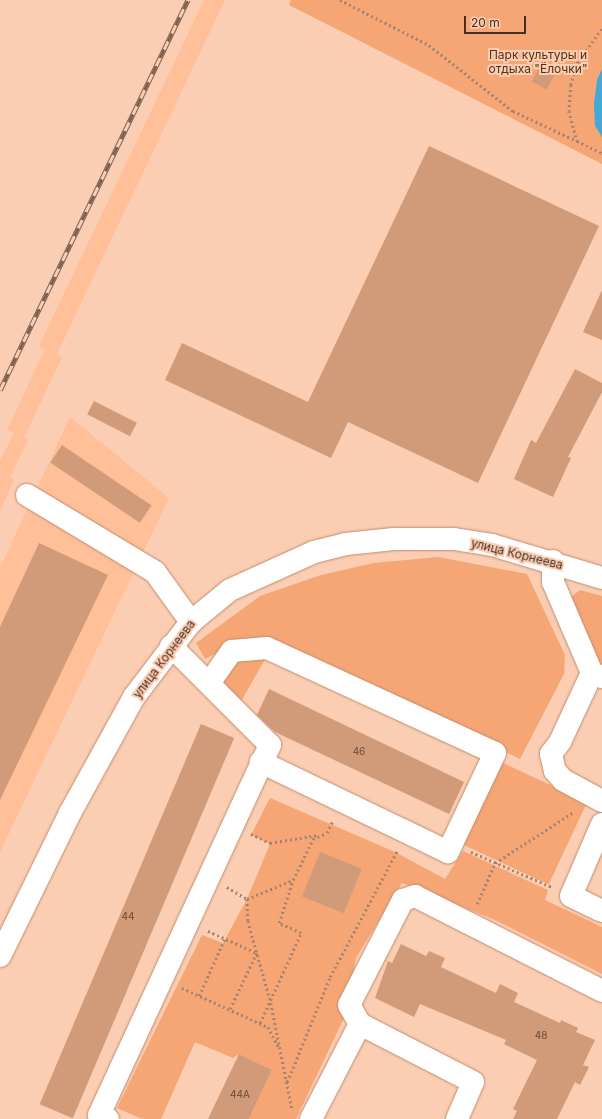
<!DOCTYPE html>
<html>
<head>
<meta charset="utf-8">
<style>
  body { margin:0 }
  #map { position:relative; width:602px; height:1119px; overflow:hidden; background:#fbcdb2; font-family:Inter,sans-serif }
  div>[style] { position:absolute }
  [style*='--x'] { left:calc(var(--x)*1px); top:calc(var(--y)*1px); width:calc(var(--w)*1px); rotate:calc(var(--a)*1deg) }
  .built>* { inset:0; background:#ffbf99 }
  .green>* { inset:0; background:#f6a675; transform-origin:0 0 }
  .water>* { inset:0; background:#42a8d7 }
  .building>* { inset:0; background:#d19a79; transform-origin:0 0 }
  .path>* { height:2.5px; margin-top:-1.25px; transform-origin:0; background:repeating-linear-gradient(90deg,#a6836e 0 2px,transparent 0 5px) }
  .roads { filter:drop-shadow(0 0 1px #c28c6c) drop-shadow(0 0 1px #c28c6c) }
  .minor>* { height:22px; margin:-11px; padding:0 11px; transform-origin:11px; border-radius:11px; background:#fff }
  .rail>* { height:4.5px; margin-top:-2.25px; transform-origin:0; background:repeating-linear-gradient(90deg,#fbcdb2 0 9px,#7f6150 0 18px); box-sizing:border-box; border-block:1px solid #7f6150 }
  span { translate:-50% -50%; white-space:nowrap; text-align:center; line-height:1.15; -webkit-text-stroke:4px #fbcdb2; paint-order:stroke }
  .number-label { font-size:10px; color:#694a38 }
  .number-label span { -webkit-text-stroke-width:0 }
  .park-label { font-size:12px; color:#572f15 }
  .street-label { font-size:12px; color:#462f22 }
  .scale { position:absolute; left:464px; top:16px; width:62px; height:18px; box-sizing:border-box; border:2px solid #462f22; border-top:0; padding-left:5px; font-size:12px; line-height:14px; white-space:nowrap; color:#462f22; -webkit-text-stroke:3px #fbcdb2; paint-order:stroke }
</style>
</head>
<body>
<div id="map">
  <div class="built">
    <div style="clip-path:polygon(204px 0,225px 0,57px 354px,62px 357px,24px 438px,28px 440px,10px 478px,14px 480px,0 512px,0 461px,14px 433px,7px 430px,45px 349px,39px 346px)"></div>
    <div style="clip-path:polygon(70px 417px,169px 498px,0 852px,0 568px)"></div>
  </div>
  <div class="green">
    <div style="clip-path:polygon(291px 0,602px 0,602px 164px,289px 5px)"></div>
    <div style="clip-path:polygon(438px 557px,527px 574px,565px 655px,564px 674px,520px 759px,288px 648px,238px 642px,205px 659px,196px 643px,260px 596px,321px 575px,374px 563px)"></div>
    <div style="clip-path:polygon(580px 590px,602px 596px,602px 670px,571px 597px)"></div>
    <div style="clip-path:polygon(267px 656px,240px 703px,215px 670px,235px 657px)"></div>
    <div style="left:501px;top:762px;width:95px;height:91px;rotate:25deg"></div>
    <div style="clip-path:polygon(270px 798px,395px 852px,445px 879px,463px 851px,548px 890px,545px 900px,602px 927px,602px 974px,495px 920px,402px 883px,356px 958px,344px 1018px,296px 1119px,249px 1119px,272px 1070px,239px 1054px,233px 1058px,195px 1042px,161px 1119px,142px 1119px,117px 1108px,202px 935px,223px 943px,247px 899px,270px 844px,251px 835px)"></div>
  </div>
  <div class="water">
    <div style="clip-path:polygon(602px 69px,602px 137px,595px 126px,594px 104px,597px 80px)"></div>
  </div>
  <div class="building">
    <div style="left:542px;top:62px;width:17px;height:22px;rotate:28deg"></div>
    <div style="clip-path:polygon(429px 146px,599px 226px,478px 483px,348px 422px,331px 458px,165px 380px,182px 343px,308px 402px)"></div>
    <div style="clip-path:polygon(602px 290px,602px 340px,583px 332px)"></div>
    <div style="clip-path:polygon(575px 369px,602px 383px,602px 392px,568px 457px,571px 458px,553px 497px,514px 479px,531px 440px,536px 443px)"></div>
    <div style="left:94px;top:401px;width:48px;height:15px;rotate:27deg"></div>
    <div style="left:62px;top:445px;width:108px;height:21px;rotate:34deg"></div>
    <div style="clip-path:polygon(39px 543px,108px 575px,0 800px,0 627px)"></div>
    <div style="clip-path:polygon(269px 689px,464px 782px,449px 814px,275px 732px,257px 715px)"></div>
    <div style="left:201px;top:724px;width:36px;height:413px;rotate:23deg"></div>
    <div style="left:320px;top:852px;width:45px;height:48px;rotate:22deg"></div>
    <div style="clip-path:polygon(401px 944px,426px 956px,429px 951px,445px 958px,441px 967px,496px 993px,500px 984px,518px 993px,514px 1002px,560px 1023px,561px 1020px,578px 1028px,576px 1032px,595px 1040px,583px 1065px,589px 1067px,580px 1085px,575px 1082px,557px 1119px,513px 1119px,517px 1111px,513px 1109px,537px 1060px,504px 1044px,506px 1040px,420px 1004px,414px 1017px,375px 998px,388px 961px,392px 963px)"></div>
    <div style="clip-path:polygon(239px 1054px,272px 1070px,249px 1119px,208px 1119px)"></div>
  </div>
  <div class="path">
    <div style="--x:340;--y:0;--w:100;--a:26.8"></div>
    <div style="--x:429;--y:45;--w:107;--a:38.2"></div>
    <div style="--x:513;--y:111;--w:71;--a:25.1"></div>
    <div style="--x:602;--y:29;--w:43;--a:125.5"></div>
    <div style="--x:577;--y:64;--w:22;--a:106"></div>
    <div style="--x:571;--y:85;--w:26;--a:94"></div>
    <div style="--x:569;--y:111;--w:31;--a:75"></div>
    <div style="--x:577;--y:141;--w:28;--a:26"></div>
    <div style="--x:251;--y:834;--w:21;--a:25"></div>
    <div style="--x:270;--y:843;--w:48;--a:-9.7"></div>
    <div style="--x:471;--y:852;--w:88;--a:23.4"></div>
    <div style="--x:227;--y:887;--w:23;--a:31"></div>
    <div style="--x:247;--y:899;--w:22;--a:87"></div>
    <div style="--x:248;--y:921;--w:85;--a:74.3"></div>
    <div style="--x:271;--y:1003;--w:108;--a:78.8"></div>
    <div style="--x:247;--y:899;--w:50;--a:-22.4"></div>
    <div style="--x:293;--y:880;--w:46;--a:-64"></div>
    <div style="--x:313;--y:839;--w:15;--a:-23"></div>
    <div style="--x:327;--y:833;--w:14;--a:-65"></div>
    <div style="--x:477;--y:904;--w:45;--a:-66.3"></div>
    <div style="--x:495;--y:863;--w:95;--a:-33"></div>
    <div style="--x:208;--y:931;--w:54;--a:24.2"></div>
    <div style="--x:257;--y:953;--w:63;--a:115.3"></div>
    <div style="--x:182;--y:988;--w:94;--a:24.4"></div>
    <div style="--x:268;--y:1027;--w:24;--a:62"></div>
    <div style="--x:199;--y:996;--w:64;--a:-65.9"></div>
    <div style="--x:260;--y:1023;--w:99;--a:-65.5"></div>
    <div style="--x:301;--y:933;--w:24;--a:-156"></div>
    <div style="--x:279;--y:923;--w:45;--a:-72"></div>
    <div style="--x:287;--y:1082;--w:113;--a:-67.7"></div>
    <div style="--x:330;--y:977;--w:143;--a:-62"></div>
  </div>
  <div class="roads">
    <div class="minor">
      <div style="--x:27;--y:495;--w:149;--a:31"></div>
      <div style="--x:155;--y:572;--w:62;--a:54.2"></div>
      <div style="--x:553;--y:561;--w:21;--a:90"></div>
      <div style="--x:553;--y:582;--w:99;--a:66.8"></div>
      <div style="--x:602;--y:677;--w:11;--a:-158"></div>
      <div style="--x:592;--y:673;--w:76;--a:114.9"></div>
      <div style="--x:560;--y:742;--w:15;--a:127"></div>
      <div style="--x:551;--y:754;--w:17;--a:77"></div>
      <div style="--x:555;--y:771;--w:12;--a:48"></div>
      <div style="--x:563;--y:780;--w:44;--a:28.3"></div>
      <div style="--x:210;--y:682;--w:38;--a:-55"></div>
      <div style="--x:232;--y:651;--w:35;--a:-5"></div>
      <div style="--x:267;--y:648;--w:251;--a:24.7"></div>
      <div style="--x:495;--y:753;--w:110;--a:115.4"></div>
      <div style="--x:448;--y:852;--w:208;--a:-154.3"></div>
      <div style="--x:602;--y:824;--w:78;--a:113.3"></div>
      <div style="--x:571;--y:896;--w:34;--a:26"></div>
      <div style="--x:0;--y:956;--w:159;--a:-63.9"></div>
      <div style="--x:70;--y:813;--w:132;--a:-61.1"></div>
      <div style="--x:134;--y:697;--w:94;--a:-52.8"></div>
      <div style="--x:191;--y:622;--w:50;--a:-39.4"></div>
      <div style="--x:230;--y:590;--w:92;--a:-24.3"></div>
      <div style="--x:314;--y:552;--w:33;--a:-14"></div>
      <div style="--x:346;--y:544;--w:48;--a:-5.9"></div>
      <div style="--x:394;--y:539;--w:60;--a:0"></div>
      <div style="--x:454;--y:539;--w:38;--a:9"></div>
      <div style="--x:492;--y:545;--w:115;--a:16.7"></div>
      <div style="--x:108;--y:1119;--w:10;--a:-156"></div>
      <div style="--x:99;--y:1115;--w:408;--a:-65.2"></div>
      <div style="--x:270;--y:745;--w:140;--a:-135"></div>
      <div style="--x:311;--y:1119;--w:107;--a:-62.7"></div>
      <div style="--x:457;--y:1119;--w:40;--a:-66.6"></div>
      <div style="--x:473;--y:1082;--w:127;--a:-152.8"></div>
      <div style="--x:360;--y:1024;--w:22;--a:-120"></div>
      <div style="--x:349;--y:1005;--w:118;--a:-62.8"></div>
      <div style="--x:403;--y:900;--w:13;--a:-18"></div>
      <div style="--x:415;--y:896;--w:210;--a:26.9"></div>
    </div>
  </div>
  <div class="rail">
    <div style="--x:0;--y:390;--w:433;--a:-64.3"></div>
  </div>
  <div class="number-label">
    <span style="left:359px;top:752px">46</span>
    <span style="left:128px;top:917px">44</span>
    <span style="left:541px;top:1036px">48</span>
    <span style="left:240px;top:1095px">44А</span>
  </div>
  <div class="park-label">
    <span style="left:538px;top:62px">Парк культуры и<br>отдыха "Ёлочки"</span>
  </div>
  <div class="street-label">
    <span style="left:517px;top:554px;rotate:14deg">улица Корнеева</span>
    <span style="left:164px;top:659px;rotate:-53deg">улица Корнеева</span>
  </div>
  <div class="scale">20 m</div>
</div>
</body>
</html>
